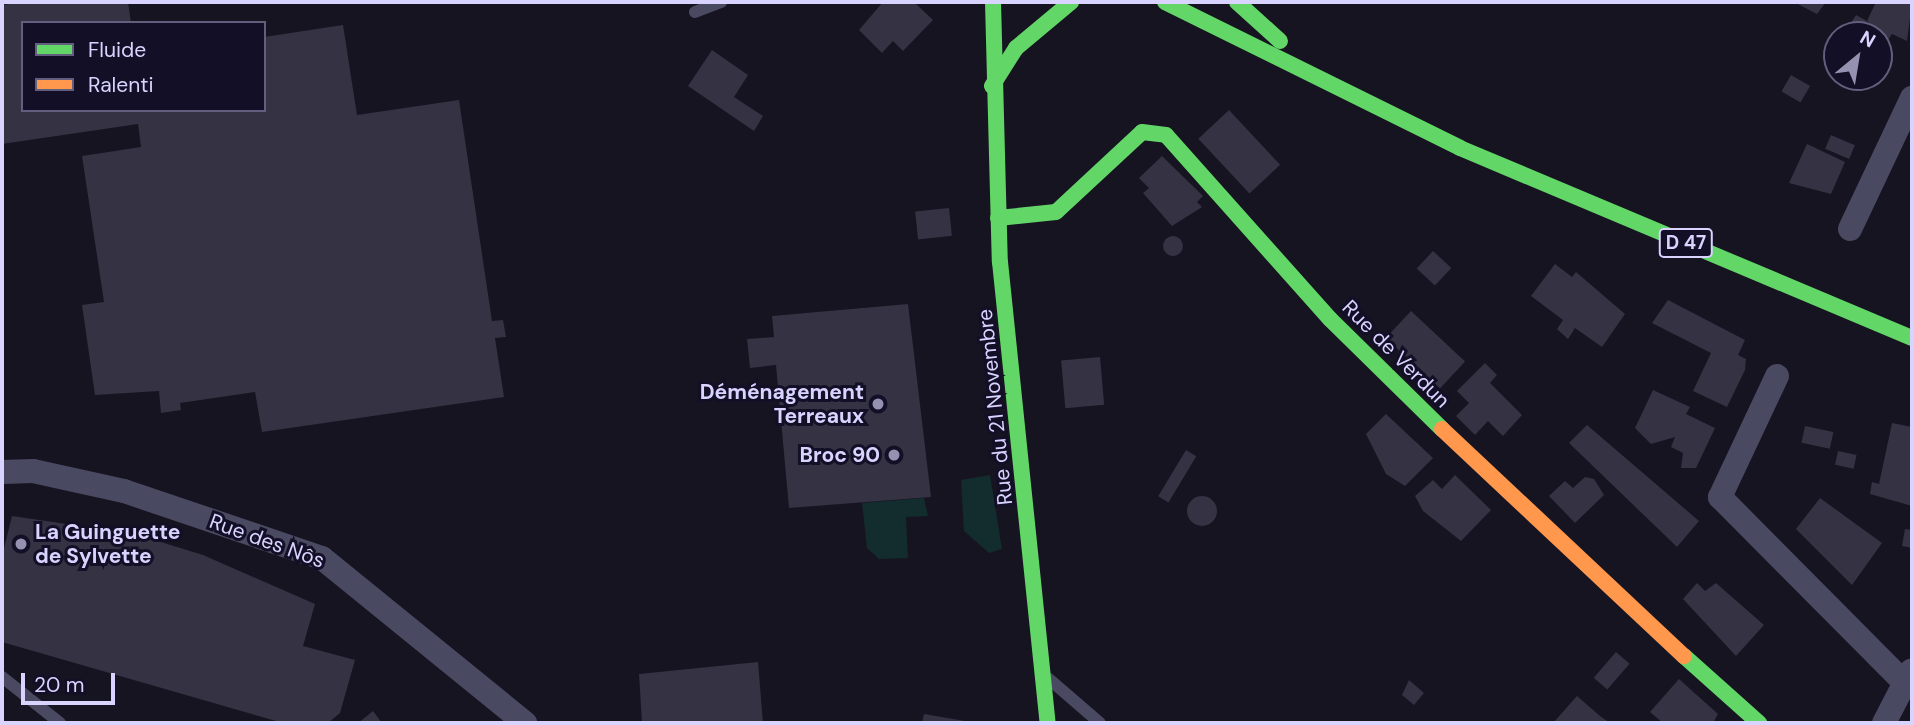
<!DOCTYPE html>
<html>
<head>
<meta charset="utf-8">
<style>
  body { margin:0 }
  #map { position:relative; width:1914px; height:725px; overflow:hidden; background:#161421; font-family:"DM Sans",sans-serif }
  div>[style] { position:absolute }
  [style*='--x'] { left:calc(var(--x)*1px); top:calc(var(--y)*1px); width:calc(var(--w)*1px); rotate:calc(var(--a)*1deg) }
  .green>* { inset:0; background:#132c2d }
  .building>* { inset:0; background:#343243; transform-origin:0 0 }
  .round { border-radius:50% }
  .lane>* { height:12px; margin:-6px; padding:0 6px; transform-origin:6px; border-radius:6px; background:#4a4962 }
  .street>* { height:24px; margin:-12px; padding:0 12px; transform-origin:12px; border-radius:12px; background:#4a4962 }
  .fast>* { height:16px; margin:-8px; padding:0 8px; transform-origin:8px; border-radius:8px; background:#63d668 }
  .slow>* { height:16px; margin:-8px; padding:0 8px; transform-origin:8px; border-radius:8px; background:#ff974d }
  .dots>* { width:19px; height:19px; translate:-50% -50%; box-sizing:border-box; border:4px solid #130f26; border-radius:50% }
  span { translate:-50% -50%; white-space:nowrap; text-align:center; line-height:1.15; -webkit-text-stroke:6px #130f26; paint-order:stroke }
  .shield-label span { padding:2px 5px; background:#130f26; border:2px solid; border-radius:5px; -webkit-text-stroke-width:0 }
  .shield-label { font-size:19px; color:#d9d4ff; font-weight:700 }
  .street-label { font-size:21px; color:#d9d4ff }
  .poi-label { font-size:21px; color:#d9d4ff; font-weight:700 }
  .right { translate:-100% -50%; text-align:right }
  .left { translate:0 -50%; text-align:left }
  .frame { position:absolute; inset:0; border:4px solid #d9d4ff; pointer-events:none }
  .legend { position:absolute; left:21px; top:21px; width:245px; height:91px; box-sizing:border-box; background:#130f26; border:2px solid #625e7d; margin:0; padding:9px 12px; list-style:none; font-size:21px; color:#d9d4ff }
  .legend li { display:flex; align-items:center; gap:14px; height:35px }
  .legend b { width:35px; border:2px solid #625e7d }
  .north { position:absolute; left:1823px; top:21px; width:70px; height:70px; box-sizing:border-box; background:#130f26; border:2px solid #625e7d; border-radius:50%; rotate:30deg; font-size:19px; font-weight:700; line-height:28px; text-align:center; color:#d9d4ff }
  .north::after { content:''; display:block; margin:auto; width:24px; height:32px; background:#9591b1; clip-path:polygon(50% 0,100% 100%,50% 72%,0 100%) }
  .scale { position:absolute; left:21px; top:673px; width:94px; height:32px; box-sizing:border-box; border:4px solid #d9d4ff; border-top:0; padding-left:9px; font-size:21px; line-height:24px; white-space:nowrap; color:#d9d4ff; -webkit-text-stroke:5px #130f26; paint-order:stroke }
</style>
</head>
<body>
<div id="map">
  <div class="green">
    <div style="clip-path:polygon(990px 475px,1002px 549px,989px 553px,964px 531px,961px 480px)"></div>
    <div style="clip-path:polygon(924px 498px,928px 516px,906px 517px,908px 558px,879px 559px,867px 548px,862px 503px)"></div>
  </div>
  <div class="building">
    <div style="clip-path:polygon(24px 2px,128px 2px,131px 23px,23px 23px,23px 110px,264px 110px,264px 37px,343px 25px,357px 115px,459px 100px,492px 321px,503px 320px,506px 337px,495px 338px,504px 397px,262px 432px,255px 392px,180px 403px,181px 410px,161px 413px,159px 391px,95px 395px,82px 305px,104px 302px,82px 156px,141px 147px,138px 124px,2px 144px,2px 5px)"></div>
    <div style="clip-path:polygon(883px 2px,914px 2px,933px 20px,903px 51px,893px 41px,882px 53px,859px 30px)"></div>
    <div style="clip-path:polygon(1794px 2px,1826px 2px,1817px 14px)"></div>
    <div style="clip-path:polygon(1876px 2px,1912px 2px,1907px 41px,1892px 34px,1888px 40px,1867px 21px)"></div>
    <div style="clip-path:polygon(1856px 15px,1867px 21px,1862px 30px,1869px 35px,1843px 35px)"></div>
    <div style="clip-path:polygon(1837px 44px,1837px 73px,1835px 75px,1825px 69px)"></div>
    <div style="clip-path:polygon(712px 50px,748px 75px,734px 97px,763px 116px,754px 131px,688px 86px)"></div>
    <div style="left:1791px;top:75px;width:22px;height:19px;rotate:30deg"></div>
    <div style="left:1229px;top:110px;width:75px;height:42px;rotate:47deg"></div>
    <div style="left:1831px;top:135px;width:26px;height:15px;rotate:23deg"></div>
    <div style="clip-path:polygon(1807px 144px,1845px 162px,1831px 194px,1789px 183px)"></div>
    <div style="clip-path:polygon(1162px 156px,1203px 196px,1197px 202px,1202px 207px,1172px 226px,1143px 193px,1149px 188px,1139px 178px)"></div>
    <div style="left:949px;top:208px;width:28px;height:34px;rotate:84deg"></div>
    <div class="round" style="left:1163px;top:236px;width:20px;height:20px"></div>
    <div style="left:1433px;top:251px;width:25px;height:24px;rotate:43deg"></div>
    <div style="clip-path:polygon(1555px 264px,1572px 277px,1576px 272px,1625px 314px,1602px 347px,1575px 328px,1568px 339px,1557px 329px,1563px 320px,1531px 296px)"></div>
    <div style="clip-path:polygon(1668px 300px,1745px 340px,1738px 355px,1746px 359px,1745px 370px,1727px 407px,1693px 391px,1711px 353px,1652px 323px)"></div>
    <div style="clip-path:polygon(908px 304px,931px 497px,789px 508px,776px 365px,750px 368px,747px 339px,774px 337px,772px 316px)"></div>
    <div style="left:1411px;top:311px;width:74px;height:37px;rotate:43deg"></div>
    <div style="left:1100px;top:357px;width:48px;height:39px;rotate:85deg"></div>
    <div style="clip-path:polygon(1485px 363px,1497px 375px,1490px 383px,1522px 415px,1503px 436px,1488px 421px,1475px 435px,1456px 416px,1469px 403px,1457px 391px)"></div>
    <div style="clip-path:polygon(1653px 390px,1690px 407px,1686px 414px,1715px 428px,1696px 468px,1681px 468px,1683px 453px,1671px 447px,1675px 437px,1651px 444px,1635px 428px)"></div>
    <div style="clip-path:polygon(1386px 414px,1433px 458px,1405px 486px,1386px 474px,1366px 434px)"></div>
    <div style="clip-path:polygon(1892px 423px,1912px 427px,1912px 506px,1870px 494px,1872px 482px,1879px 484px)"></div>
    <div style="clip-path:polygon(1587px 425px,1699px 521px,1677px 547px,1569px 443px)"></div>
    <div style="left:1805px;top:426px;width:29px;height:17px;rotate:12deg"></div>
    <div style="left:1186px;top:450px;width:12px;height:54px;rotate:31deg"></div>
    <div style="left:1838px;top:451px;width:19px;height:14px;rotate:12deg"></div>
    <div style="clip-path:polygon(1455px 475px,1491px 510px,1461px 541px,1423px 511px,1415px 496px,1433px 480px,1442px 489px)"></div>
    <div style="clip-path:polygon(1585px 477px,1594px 479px,1604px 495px,1575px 523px,1549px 496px,1565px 481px,1573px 488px)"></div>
    <div class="round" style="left:1187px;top:496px;width:30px;height:30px"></div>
    <div style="clip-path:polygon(1820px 498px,1882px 543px,1852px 585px,1796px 529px)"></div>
    <div style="clip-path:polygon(12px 516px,135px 534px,203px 555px,315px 604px,303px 646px,355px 660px,340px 713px,328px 723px,283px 723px,2px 642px,2px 556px)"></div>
    <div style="clip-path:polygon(1905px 529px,1912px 530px,1912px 548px,1902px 546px)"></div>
    <div style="clip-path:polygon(1697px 583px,1705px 591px,1716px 583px,1764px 625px,1736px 656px,1683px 599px)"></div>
    <div style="left:1616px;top:652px;width:18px;height:34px;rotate:41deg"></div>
    <div style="clip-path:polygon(758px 662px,763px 723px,642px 723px,639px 674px)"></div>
    <div style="clip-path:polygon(1679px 679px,1718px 714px,1713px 723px,1663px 723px,1650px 712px)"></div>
    <div style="clip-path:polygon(1409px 680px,1424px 693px,1414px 705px,1402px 695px)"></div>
    <div style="clip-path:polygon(1577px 696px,1600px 716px,1610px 723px,1553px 723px)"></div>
    <div style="clip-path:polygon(373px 711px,382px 723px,358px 723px)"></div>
    <div style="clip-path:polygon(924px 714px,971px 722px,971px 723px,922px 723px)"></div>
  </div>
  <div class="lane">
    <div style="--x:695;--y:12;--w:28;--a:-21"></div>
    <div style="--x:2;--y:677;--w:74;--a:38.4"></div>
    <div style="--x:1049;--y:679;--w:67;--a:40.8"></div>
  </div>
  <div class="street">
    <div style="--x:1850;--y:229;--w:145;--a:-64.7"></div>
    <div style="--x:1777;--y:376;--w:134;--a:115.2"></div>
    <div style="--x:1720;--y:497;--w:262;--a:45.2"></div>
    <div style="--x:2;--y:472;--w:31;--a:-2"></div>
    <div style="--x:33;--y:471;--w:93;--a:12.4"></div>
    <div style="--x:124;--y:491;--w:209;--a:18.7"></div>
    <div style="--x:322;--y:558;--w:262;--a:39.1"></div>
    <div style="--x:1884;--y:723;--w:59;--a:-62.6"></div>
  </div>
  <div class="fast">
    <div style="--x:993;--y:2;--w:260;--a:88.5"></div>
    <div style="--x:1000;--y:262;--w:463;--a:84.1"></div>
    <div style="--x:1165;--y:2;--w:329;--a:26.3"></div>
    <div style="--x:1460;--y:148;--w:490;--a:22.8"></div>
    <div style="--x:1237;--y:2;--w:58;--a:42.2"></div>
    <div style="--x:992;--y:86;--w:45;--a:-57.7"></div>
    <div style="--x:1016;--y:48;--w:72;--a:-39.9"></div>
    <div style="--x:998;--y:218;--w:58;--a:-5.9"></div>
    <div style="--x:1056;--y:212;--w:117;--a:-42.9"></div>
    <div style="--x:1142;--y:132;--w:24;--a:7"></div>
    <div style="--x:1166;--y:135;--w:246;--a:48.3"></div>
    <div style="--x:1330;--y:319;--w:157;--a:44.5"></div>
    <div style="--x:1684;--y:656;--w:101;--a:41.8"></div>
  </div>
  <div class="slow">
    <div style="--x:1442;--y:429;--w:332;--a:43.2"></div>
  </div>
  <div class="dots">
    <div style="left:878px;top:404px;background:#9591b1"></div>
    <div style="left:894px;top:455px;background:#9591b1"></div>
    <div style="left:21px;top:544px;background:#9591b1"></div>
  </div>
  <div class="shield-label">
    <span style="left:1686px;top:243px">D 47</span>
  </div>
  <div class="street-label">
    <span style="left:1396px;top:354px;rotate:45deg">Rue de Verdun</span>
    <span style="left:995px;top:407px;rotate:-96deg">Rue du 21 Novembre</span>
    <span style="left:267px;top:541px;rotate:20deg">Rue des Nôs</span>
  </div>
  <div class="poi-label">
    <span class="right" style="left:864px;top:404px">Déménagement<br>Terreaux</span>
    <span class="right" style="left:880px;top:455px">Broc 90</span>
    <span class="left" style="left:35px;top:544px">La Guinguette<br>de Sylvette</span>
  </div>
  <div class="frame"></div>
  <ul class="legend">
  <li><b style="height:9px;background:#63d668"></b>Fluide</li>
  <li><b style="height:9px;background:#ff974d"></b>Ralenti</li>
  </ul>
  <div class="north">N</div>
  <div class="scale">20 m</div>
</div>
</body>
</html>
